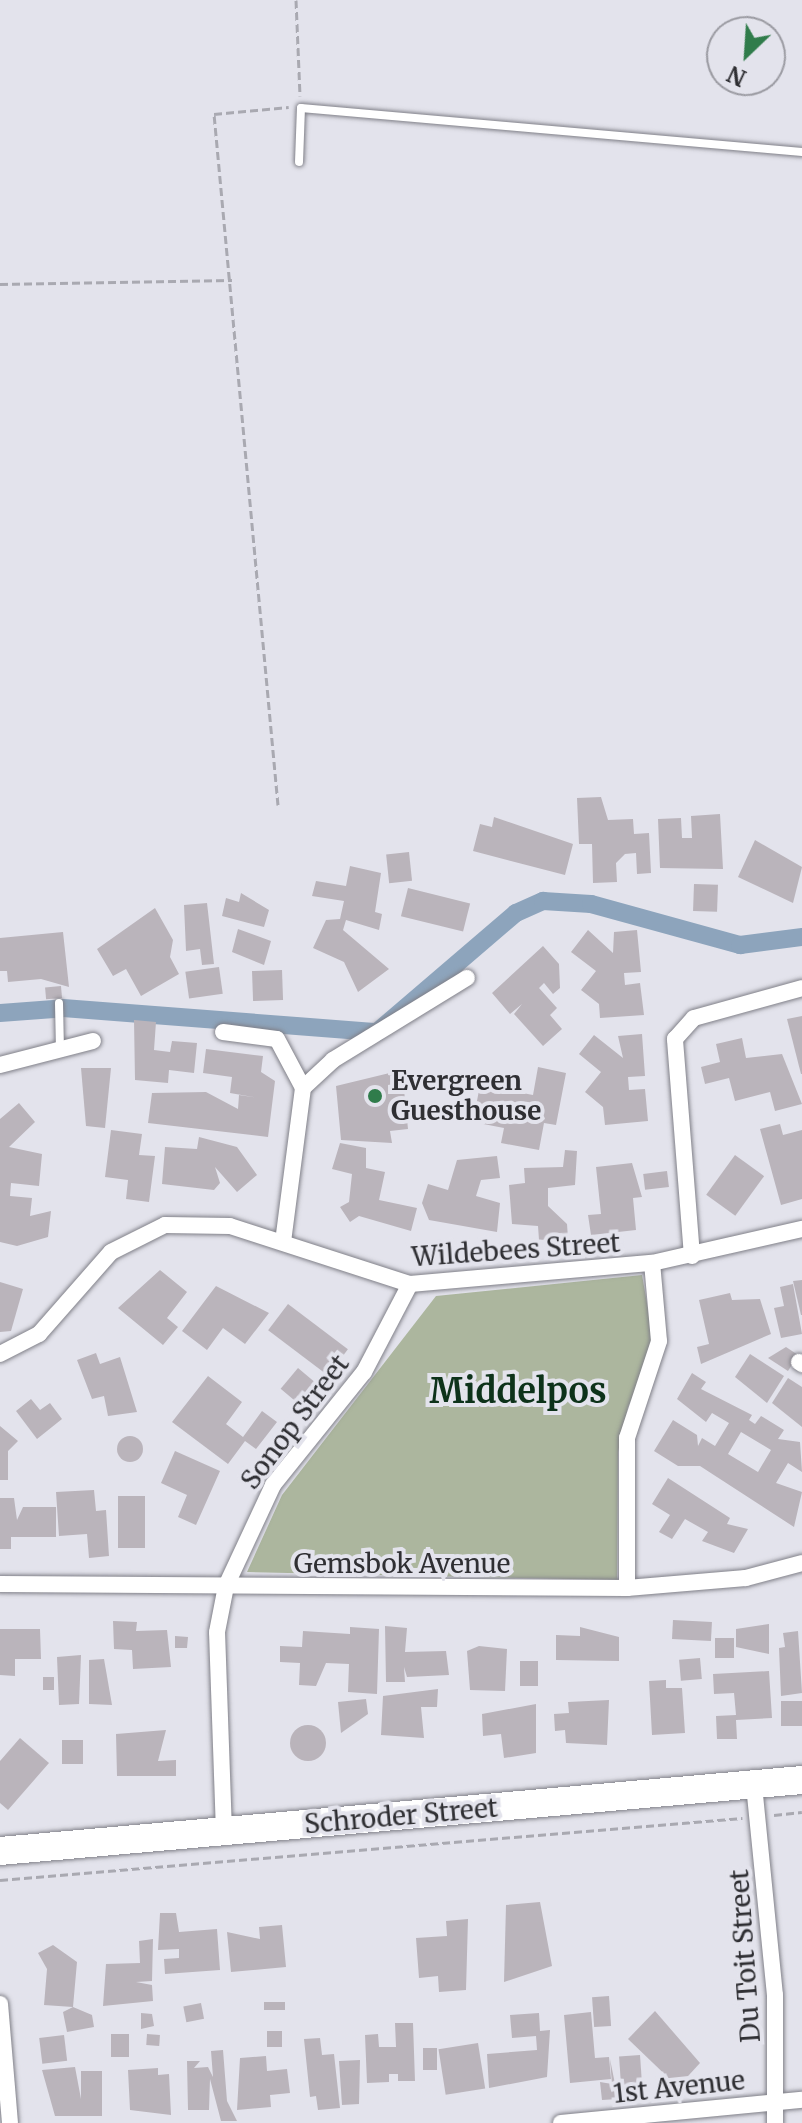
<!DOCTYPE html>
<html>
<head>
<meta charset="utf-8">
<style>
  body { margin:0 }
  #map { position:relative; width:802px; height:2123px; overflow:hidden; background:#e3e3ec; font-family:Merriweather,serif }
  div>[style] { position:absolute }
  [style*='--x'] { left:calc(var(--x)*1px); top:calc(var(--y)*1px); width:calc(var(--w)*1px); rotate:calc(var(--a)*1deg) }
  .green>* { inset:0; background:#acb69e }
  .canal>* { height:18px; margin:-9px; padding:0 9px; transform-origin:9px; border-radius:9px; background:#8da4bc }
  .building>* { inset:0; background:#bab4bb; transform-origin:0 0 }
  .round { border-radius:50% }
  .path>* { height:3px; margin-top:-1.5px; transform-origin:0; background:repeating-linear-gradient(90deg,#a9a9b1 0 8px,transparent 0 12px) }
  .roads { filter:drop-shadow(0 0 2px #808088) drop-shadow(0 0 2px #808088) }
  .service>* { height:8px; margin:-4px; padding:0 4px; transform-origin:4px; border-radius:4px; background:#fff }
  .minor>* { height:16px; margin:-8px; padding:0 8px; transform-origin:8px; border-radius:8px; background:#fff }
  .trunk>* { height:28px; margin:-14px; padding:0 14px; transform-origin:14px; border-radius:14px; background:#fff }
  .dots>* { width:22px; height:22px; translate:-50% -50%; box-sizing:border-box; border:4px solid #e3e3ec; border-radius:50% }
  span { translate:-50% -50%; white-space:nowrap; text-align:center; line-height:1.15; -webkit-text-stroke:8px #e3e3ec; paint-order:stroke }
  .poi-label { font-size:26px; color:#2f2f33; font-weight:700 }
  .left { translate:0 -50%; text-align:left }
  .street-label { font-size:26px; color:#2f2f33 }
  .district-label { font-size:34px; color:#0d321a; font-weight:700 }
  .north { position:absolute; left:706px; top:16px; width:80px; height:80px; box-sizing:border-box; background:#e3e3ec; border:2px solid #9b9ba2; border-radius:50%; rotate:205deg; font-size:22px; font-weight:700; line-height:32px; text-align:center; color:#2f2f33 }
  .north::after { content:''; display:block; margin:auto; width:28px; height:36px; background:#307c4b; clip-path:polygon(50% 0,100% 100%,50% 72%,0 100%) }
</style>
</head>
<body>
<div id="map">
  <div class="green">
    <div style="clip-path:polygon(642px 1275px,655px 1349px,628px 1407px,618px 1452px,617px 1580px,247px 1572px,282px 1495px,436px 1296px)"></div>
  </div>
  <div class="canal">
    <div style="--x:63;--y:1008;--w:315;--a:4.4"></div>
    <div style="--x:377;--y:1032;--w:183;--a:-40.6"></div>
    <div style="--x:516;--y:913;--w:30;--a:-24"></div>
    <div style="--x:543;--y:901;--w:48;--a:3.6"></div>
    <div style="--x:591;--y:904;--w:155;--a:15.4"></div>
    <div style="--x:740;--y:945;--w:63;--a:-7.4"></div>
    <div style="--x:0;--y:1013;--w:54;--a:-4.2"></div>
  </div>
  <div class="building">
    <div style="clip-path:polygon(601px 797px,608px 820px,633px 819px,634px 834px,649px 833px,651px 873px,637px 874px,636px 853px,625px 854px,616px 863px,617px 882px,593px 883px,592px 844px,579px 844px,577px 798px)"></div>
    <div style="clip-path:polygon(720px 814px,723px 869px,660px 868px,658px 819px,681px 818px,682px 838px,692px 838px,691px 816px)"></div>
    <div style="clip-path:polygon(494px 817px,573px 844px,565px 875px,473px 851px,480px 824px,492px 827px)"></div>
    <div style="clip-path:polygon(755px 840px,802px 867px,793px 903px,738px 877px)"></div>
    <div style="left:409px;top:852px;width:29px;height:23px;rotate:84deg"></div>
    <div style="clip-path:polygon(350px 866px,381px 873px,375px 912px,382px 914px,379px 930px,346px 920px,343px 930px,389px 969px,358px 992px,344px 962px,313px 948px,326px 920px,340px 919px,344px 901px,312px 896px,316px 881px,346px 886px)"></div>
    <div style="left:694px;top:884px;width:24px;height:27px;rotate:2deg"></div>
    <div style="left:408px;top:888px;width:64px;height:29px;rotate:14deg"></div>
    <div style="clip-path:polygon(241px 893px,269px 910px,264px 927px,222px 916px,226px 898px,239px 902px)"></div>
    <div style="clip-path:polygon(207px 903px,214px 964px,202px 965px,200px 949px,186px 951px,184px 905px)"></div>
    <div style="clip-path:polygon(155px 908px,173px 940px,170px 957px,179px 974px,141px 996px,126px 969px,113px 976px,97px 949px)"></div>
    <div style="clip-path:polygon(238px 929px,271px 941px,264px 965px,232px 952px)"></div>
    <div style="clip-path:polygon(588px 930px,613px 953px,614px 932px,637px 930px,641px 972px,624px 973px,625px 985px,640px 983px,644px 1015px,600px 1018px,599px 1004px,581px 990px,596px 971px,571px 952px)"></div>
    <div style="clip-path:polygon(63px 932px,69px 987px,41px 979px,8px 982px,7px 971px,0 971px,0 938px)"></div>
    <div style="clip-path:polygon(543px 946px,559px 964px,560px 988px,553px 994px,544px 983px,539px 988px,557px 1008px,550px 1015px,562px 1029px,543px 1046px,514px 1014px,522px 1004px,510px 1014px,492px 993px)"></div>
    <div style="left:219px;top:967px;width:27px;height:34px;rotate:82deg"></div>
    <div style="left:282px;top:970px;width:30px;height:30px;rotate:88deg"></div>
    <div style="left:61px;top:986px;width:12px;height:16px;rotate:85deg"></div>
    <div style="clip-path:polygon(802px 1016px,802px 1074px,801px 1074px,787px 1019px)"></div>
    <div style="clip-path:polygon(134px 1020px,156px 1022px,154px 1050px,170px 1052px,172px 1041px,197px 1043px,194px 1073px,169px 1070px,168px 1083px,135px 1080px)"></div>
    <div style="clip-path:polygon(642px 1034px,645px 1076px,628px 1077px,629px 1090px,645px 1089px,648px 1121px,605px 1125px,603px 1107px,585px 1092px,601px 1072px,579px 1054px,594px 1035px,623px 1058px,618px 1036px)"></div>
    <div style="clip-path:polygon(742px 1038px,746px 1058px,782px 1054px,802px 1104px,775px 1111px,770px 1092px,735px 1101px,729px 1078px,705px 1084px,701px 1067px,720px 1062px,716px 1044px)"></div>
    <div style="clip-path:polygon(206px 1049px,263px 1056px,261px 1072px,275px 1081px,268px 1137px,148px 1123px,152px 1093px,206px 1092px,238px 1109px,239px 1095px,259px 1098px,230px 1093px,232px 1077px,203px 1073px)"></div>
    <div style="clip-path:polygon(538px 1067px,566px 1073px,556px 1125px,544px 1123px,539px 1150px,501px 1143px,504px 1128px,473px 1122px,480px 1085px,533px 1095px)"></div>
    <div style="clip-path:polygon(81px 1068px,111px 1068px,105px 1128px,86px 1126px)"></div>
    <div style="clip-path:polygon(402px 1070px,408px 1129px,390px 1131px,392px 1143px,341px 1140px,336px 1086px)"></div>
    <div style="clip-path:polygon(19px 1103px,35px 1122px,9px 1147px,42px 1154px,39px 1186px,11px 1183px,10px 1196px,32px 1198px,30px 1216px,51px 1211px,48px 1237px,17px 1246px,0 1242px,0 1119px)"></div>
    <div style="clip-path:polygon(780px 1124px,783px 1135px,802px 1130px,802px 1199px,781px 1205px,760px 1129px)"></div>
    <div style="clip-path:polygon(111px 1130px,142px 1134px,139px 1155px,155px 1156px,149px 1202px,126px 1199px,128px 1180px,105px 1177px)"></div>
    <div style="clip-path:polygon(199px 1137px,237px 1147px,257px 1175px,237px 1192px,215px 1167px,220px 1183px,214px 1190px,162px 1184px,165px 1147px,197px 1149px)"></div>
    <div style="clip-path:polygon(340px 1143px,366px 1148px,366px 1168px,385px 1172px,379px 1200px,417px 1208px,411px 1231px,359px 1216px,350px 1222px,340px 1207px,349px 1202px,352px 1174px,332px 1169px)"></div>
    <div style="clip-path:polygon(565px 1150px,577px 1151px,575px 1185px,548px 1188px,548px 1206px,567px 1224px,568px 1238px,539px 1240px,538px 1226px,512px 1224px,509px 1185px,525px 1183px,524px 1168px,563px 1167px)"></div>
    <div style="left:735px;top:1155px;width:36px;height:49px;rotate:36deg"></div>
    <div style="clip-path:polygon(497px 1156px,500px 1178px,481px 1180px,476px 1196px,500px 1203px,497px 1232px,429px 1220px,422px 1203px,428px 1184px,448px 1190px,457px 1160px)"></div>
    <div style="clip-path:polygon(632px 1163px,642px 1197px,633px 1198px,636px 1230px,591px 1235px,588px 1215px,601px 1214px,596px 1167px)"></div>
    <div style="left:667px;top:1171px;width:16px;height:24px;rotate:83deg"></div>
    <div style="clip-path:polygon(160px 1270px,187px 1292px,167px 1318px,178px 1327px,163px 1345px,118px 1308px)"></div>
    <div style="clip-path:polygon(802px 1280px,802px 1315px,801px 1315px,793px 1281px)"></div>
    <div style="clip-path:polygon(0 1282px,23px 1289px,11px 1331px,0 1332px)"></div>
    <div style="clip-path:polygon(793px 1284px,802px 1334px,781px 1338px,774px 1308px,784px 1306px,780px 1287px)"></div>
    <div style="clip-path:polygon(216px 1286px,269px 1313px,245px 1344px,223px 1328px,207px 1350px,182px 1331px)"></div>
    <div style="clip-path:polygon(730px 1293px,732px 1300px,760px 1299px,771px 1334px,701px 1364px,697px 1347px,709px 1344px,699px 1300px)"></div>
    <div style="left:288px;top:1304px;width:75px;height:33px;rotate:37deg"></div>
    <div style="clip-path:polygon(786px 1347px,798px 1355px,788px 1371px,768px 1358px)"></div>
    <div style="clip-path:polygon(96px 1353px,100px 1364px,120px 1357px,137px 1412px,108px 1416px,104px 1396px,92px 1399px,77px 1360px)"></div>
    <div style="clip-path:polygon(750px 1354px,784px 1376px,767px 1403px,735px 1377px)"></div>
    <div style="left:298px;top:1368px;width:26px;height:27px;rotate:40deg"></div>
    <div style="clip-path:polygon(evenodd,692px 1373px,706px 1382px,701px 1389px,752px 1415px,749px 1420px,755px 1424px,761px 1416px,784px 1430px,778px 1439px,800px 1442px,802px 1472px,788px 1463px,776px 1483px,802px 1492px,794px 1527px,700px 1466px,678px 1466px,654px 1451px,673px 1420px,697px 1435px,698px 1446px,702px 1438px,715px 1446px,729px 1423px,712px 1413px,706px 1422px,677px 1399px,692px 1373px,741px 1432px,771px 1450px,758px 1472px,728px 1454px,741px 1432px)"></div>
    <div style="clip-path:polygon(208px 1376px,242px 1402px,226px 1424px,243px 1437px,262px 1411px,277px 1422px,256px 1449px,245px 1441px,228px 1464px,172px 1422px)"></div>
    <div style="clip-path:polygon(788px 1378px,802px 1387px,802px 1427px,772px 1403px)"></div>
    <div style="clip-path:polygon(31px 1399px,40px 1410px,50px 1403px,62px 1419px,37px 1439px,16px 1411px)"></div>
    <div style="clip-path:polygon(0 1426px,18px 1441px,8px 1451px,8px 1480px,0 1480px)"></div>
    <div class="round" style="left:117px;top:1436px;width:26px;height:26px"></div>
    <div style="clip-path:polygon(175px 1451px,220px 1471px,196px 1525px,178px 1517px,187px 1495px,161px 1483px)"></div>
    <div style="clip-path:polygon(668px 1478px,730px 1518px,727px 1524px,748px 1529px,734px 1553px,702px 1541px,708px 1532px,685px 1519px,672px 1539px,659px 1532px,670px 1515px,652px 1504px)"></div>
    <div style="clip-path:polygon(94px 1490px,96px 1511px,106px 1510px,109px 1556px,89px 1558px,87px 1534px,59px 1536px,56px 1492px)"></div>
    <div style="left:118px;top:1496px;width:27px;height:52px"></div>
    <div style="clip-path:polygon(0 1498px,14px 1498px,17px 1520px,23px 1507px,56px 1507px,56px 1537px,11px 1537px,11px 1549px,0 1549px)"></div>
    <div style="left:673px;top:1620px;width:39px;height:19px;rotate:3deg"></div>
    <div style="clip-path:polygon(113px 1621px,137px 1622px,136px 1631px,167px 1630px,171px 1667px,133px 1669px,132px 1650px,114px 1649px)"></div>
    <div style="clip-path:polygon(769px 1624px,769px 1654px,736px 1647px,736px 1629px)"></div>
    <div style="clip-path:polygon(385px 1626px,407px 1628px,405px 1652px,446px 1651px,449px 1675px,407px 1677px,404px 1667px,405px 1682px,386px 1682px)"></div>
    <div style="clip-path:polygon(350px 1627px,379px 1629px,377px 1694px,348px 1692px,349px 1664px,326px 1663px,316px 1686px,299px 1685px,300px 1663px,280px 1662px,280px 1646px,302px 1647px,303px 1631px,350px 1634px)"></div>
    <div style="clip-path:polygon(580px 1627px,619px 1637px,619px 1661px,556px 1660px,556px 1635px,580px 1636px)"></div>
    <div style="clip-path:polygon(0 1629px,40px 1629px,41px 1659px,15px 1659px,15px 1676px,0 1675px)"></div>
    <div style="clip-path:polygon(798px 1631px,802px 1693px,781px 1696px,779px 1648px,785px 1647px,783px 1633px)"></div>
    <div style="clip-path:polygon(175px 1636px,188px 1637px,187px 1648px,175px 1648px)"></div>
    <div style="left:715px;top:1638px;width:19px;height:20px"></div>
    <div style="clip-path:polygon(479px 1646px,507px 1649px,505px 1691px,470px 1690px,467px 1651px)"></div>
    <div style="clip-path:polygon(81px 1655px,79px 1704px,59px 1705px,57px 1657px)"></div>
    <div style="left:700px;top:1658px;width:21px;height:21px;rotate:85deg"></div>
    <div style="clip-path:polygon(104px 1659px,112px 1705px,89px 1704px,89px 1660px)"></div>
    <div style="left:520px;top:1661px;width:18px;height:25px"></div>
    <div style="clip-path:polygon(769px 1671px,772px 1718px,736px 1720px,737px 1739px,717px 1739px,716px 1716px,736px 1715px,734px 1693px,714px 1694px,713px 1674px)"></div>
    <div style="left:54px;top:1677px;width:13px;height:11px;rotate:90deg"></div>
    <div style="clip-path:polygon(666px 1680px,666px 1688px,682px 1688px,685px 1733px,652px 1735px,649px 1681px)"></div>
    <div style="clip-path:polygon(438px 1689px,437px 1707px,421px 1707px,424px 1738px,381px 1735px,383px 1696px)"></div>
    <div style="clip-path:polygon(366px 1699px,368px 1714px,341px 1733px,338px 1702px)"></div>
    <div style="clip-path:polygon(609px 1700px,607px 1745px,566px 1743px,565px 1730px,555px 1731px,554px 1714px,569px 1713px,568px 1702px)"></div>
    <div style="left:802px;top:1701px;width:25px;height:21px;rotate:90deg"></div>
    <div style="clip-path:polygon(536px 1704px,536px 1753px,504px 1758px,501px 1734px,483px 1736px,482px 1714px)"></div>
    <div class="round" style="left:290px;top:1725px;width:36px;height:36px"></div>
    <div style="clip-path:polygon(166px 1730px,158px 1761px,176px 1760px,176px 1776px,117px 1776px,116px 1734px)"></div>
    <div style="clip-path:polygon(20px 1738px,49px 1763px,8px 1810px,0 1803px,0 1761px)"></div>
    <div style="left:62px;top:1740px;width:21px;height:24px"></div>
    <div style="clip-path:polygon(540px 1902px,552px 1966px,504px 1982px,506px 1905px)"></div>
    <div style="clip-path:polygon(160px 1913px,176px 1913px,179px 1932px,217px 1929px,220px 1970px,165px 1974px,164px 1959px,179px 1958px,179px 1949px,158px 1950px)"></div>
    <div style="clip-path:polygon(468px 1919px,466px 1990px,439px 1992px,438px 1976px,419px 1978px,416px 1938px,447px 1936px,446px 1921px)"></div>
    <div style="clip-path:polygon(282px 1925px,286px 1967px,231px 1972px,227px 1932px,260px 1939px,259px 1927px)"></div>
    <div style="clip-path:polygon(153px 1939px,152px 1981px,136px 1982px,152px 1985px,153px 2001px,103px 2006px,106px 1964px,140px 1963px,139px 1941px)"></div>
    <div style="clip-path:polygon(53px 1945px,77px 1962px,73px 2007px,92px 2015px,94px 2027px,67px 2032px,63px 2012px,73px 2007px,44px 2005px,47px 1969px,38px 1953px)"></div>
    <div style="left:609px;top:1996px;width:30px;height:17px;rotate:86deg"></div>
    <div style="left:264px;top:2002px;width:21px;height:8px"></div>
    <div style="left:201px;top:2003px;width:16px;height:18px;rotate:79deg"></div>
    <div style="clip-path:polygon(655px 2011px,700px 2063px,678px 2087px,628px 2039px)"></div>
    <div style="clip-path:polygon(591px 2012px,595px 2058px,609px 2057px,611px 2079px,570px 2083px,564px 2015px)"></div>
    <div style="clip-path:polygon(141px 2013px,152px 2014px,154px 2026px,141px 2029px)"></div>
    <div style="clip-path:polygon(539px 2013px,540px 2031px,550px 2030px,547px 2077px,489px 2088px,487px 2054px,537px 2050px,536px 2036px,512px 2038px,510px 2015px)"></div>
    <div style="clip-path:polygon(395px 2023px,413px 2023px,415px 2081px,398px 2081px,398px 2074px,389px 2074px,389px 2082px,367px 2083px,365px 2035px,378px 2034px,379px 2047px,396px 2047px)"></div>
    <div style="left:267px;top:2031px;width:15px;height:16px"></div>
    <div style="left:111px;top:2034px;width:18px;height:23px"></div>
    <div style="left:147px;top:2034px;width:13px;height:11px;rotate:4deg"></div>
    <div style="left:64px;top:2035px;width:26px;height:25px;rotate:83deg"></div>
    <div style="clip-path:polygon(320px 2038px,322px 2055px,334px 2054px,340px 2108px,318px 2110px,316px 2096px,310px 2097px,304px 2039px)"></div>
    <div style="left:478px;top:2043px;width:46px;height:40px;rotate:81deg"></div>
    <div style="left:423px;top:2048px;width:14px;height:22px"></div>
    <div style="clip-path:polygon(223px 2050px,227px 2101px,237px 2121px,221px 2121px,210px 2079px,209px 2110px,188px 2110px,187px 2061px,200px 2061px,194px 2068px,208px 2067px,213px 2077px,211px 2051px)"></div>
    <div style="left:640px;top:2055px;width:32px;height:21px;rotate:86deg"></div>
    <div style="clip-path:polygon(266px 2056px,267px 2071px,287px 2069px,290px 2093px,270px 2095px,271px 2107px,237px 2110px,240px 2058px)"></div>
    <div style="clip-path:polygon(610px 2059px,618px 2099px,602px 2100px,600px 2082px,612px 2084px)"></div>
    <div style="clip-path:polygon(360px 2060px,359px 2104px,342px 2105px,339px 2061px)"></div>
    <div style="clip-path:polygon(75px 2067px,81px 2099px,81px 2071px,102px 2071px,102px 2116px,55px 2116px,42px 2070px)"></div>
    <div style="clip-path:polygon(158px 2068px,158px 2075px,169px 2074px,171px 2115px,130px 2110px,128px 2070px)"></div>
  </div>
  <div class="path">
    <div style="--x:296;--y:0;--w:96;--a:87.6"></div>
    <div style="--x:0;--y:284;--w:232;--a:-1"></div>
    <div style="--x:278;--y:805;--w:694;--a:-95.29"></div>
    <div style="--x:214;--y:114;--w:75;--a:-5.3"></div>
    <div style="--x:774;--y:1815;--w:28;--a:-6"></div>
    <div style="--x:0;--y:1880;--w:745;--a:-4.78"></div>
  </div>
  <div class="roads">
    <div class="service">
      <div style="--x:299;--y:162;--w:54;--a:-87.9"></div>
      <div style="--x:301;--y:108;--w:503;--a:5.02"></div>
      <div style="--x:59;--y:1003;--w:48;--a:88.8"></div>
    </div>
    <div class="minor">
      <div style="--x:223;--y:1032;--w:54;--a:7.4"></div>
      <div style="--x:277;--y:1039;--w:55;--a:62"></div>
      <div style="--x:0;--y:1065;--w:96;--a:-14.5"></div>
      <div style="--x:283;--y:1242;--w:155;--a:-82.6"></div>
      <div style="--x:303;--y:1088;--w:41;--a:-43"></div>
      <div style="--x:333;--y:1060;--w:157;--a:-31.5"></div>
      <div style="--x:692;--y:1256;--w:218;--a:-94.5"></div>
      <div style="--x:675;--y:1039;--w:28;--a:-48"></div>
      <div style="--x:694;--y:1018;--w:112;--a:-15.5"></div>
      <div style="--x:0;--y:1354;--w:44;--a:-27.1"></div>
      <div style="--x:39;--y:1334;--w:109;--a:-48.7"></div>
      <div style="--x:111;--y:1252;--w:60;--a:-26.6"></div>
      <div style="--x:165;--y:1225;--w:65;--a:0.9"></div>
      <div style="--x:230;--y:1226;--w:189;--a:17.9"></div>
      <div style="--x:410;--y:1284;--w:243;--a:-5"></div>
      <div style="--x:652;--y:1263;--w:154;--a:-12.8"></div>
      <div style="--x:799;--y:1362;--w:4;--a:34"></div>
      <div style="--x:0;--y:1584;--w:627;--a:0.37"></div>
      <div style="--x:627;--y:1588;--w:119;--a:-4.8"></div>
      <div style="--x:746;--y:1578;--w:58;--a:-15"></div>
      <div style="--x:627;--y:1588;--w:150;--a:-90"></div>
      <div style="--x:627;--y:1438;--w:102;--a:-71.7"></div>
      <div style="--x:659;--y:1341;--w:78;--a:-95.1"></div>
      <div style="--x:754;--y:1785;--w:211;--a:84.3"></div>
      <div style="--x:775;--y:1995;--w:128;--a:90"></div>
      <div style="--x:224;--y:1832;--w:200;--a:-92"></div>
      <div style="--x:217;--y:1632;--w:47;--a:-78.9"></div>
      <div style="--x:226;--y:1586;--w:111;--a:-65"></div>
      <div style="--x:273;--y:1485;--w:145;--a:-51.2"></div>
      <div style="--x:364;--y:1372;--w:99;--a:-62.4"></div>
      <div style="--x:0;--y:2004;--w:119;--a:85.2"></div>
      <div style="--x:561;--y:2123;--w:242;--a:-5.5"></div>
    </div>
    <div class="trunk">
      <div style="--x:0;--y:1851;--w:805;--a:-5.06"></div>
    </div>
  </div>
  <div class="dots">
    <div style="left:375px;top:1096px;background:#307c4b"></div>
  </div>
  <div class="poi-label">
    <span class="left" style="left:391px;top:1096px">Evergreen<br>Guesthouse</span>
  </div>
  <div class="street-label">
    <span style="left:516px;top:1250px;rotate:-4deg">Wildebees Street</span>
    <span style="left:295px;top:1422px;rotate:-53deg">Sonop Street</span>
    <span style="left:402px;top:1564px">Gemsbok Avenue</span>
    <span style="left:401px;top:1816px;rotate:-5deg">Schroder Street</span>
    <span style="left:745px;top:1956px;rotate:-94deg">Du Toit Street</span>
    <span style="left:679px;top:2087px;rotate:-6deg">1st Avenue</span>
  </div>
  <div class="district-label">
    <span style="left:518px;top:1392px">Middelpos</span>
  </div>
  <div class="north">N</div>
</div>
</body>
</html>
